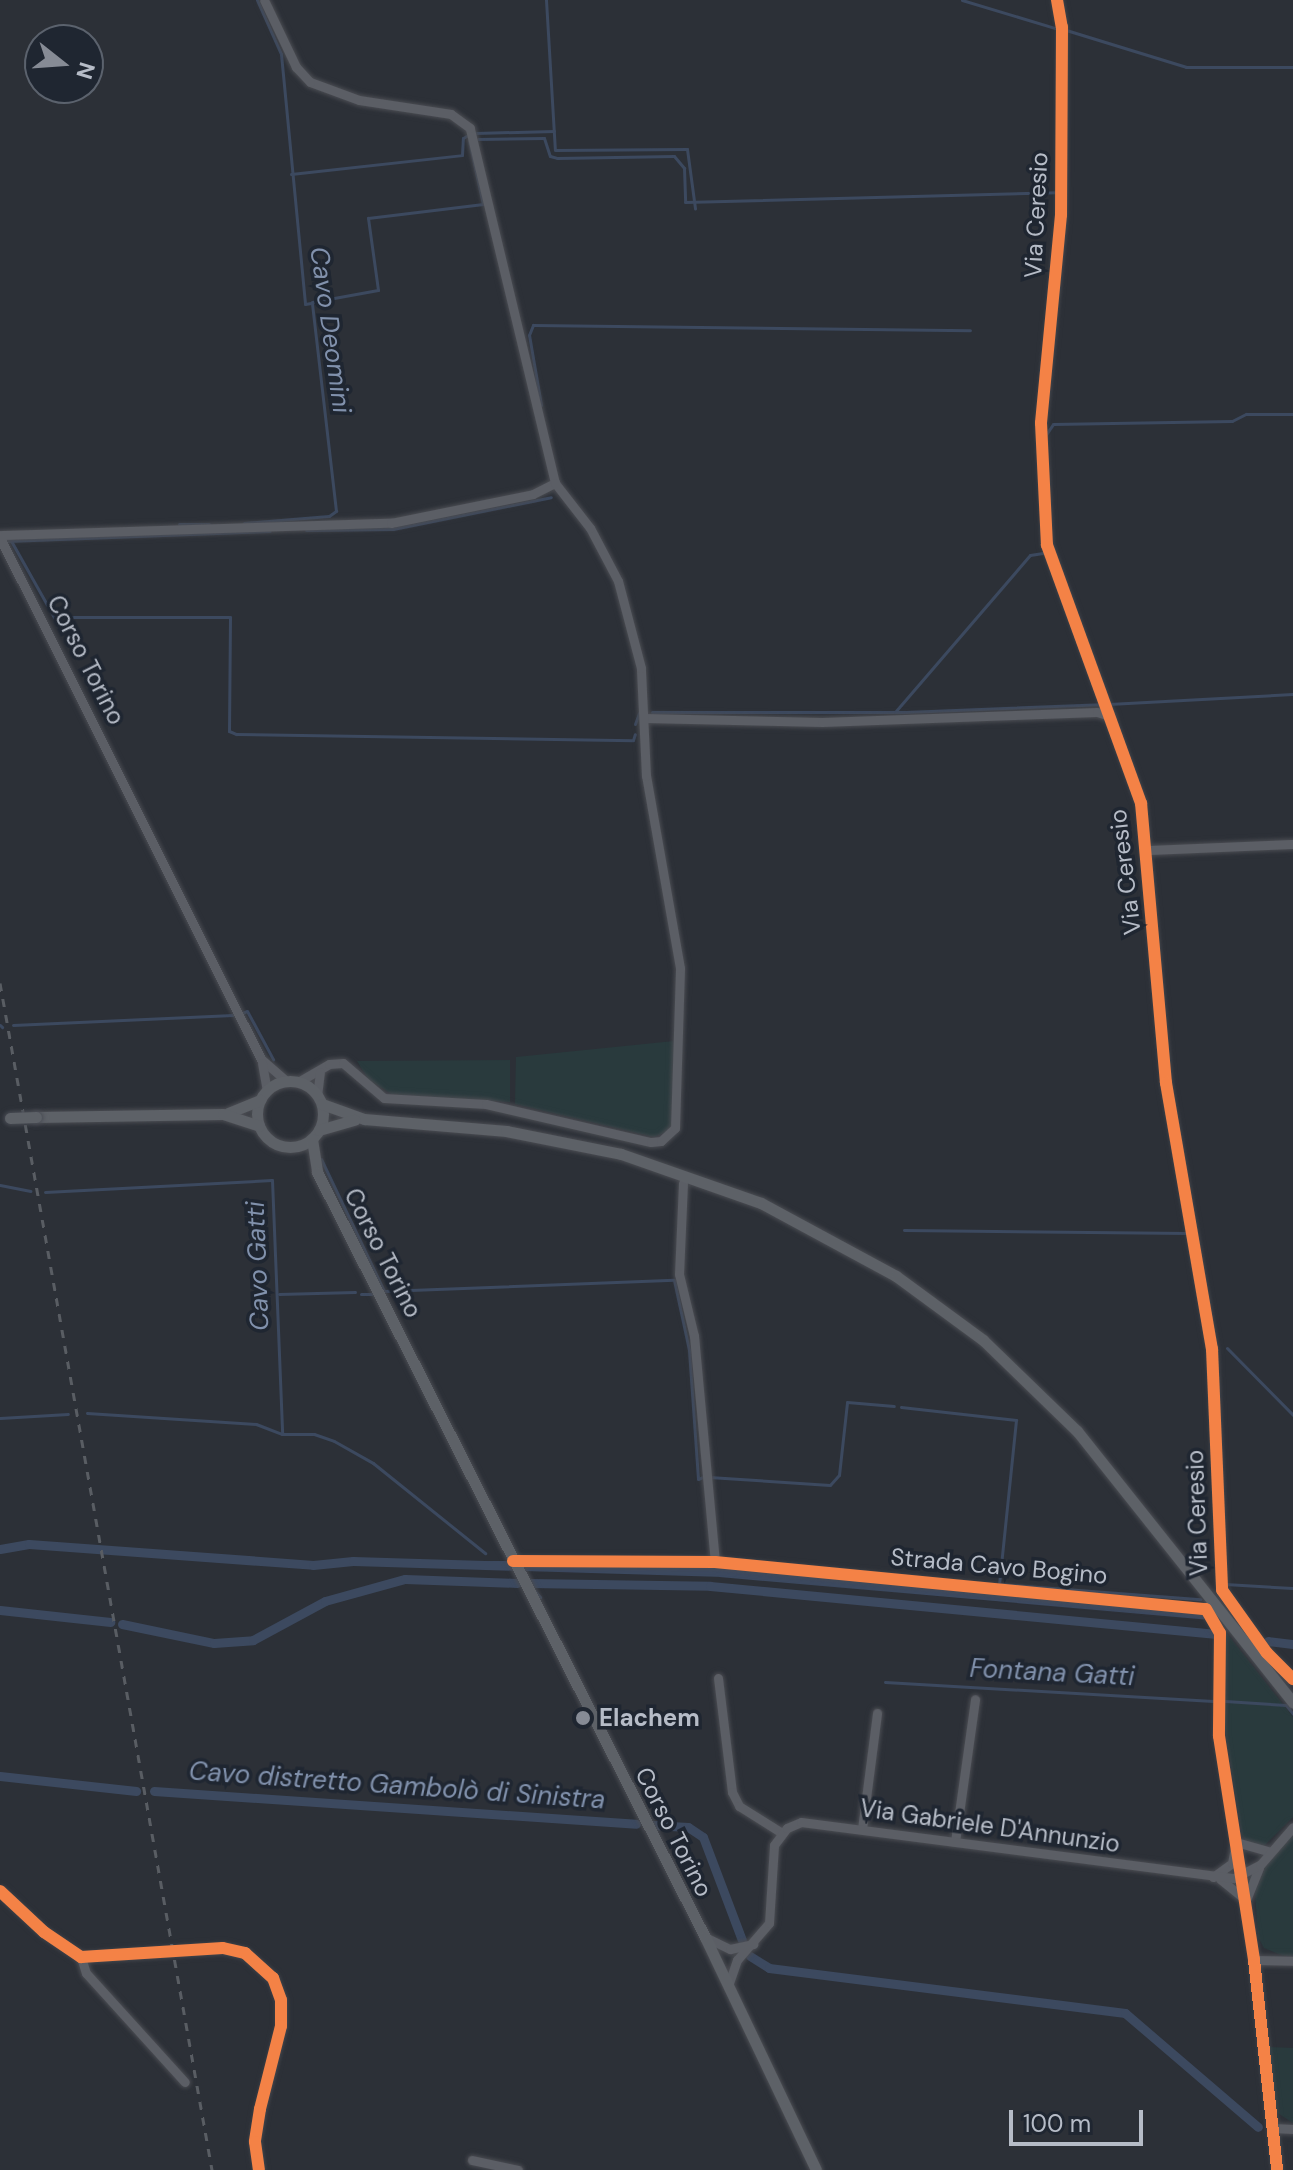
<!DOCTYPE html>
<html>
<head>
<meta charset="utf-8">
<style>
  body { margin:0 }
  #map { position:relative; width:1293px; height:2170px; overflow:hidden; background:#2c3037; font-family:"DM Sans",sans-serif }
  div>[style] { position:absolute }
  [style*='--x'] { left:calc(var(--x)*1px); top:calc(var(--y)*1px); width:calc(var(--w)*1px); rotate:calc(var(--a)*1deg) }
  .green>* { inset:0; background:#293a3d }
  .water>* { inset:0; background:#3c495f; transform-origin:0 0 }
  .stream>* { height:3px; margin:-1.5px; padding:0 1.5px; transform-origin:1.5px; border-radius:1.5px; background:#3c495f }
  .canal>* { height:9px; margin:-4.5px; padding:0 4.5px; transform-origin:4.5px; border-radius:4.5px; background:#3c495f }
  .roads { filter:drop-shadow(0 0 2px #4a4c52) drop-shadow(0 0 2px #4a4c52) }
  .minor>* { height:9px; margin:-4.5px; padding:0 4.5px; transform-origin:4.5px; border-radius:4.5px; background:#5b5e65 }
  .major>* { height:11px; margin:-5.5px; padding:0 5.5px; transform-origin:5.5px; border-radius:5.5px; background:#5d6167 }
  .major>.ring { margin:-5.5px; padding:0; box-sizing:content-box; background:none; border:11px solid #5d6167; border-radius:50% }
  .rail>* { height:3px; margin-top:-1.5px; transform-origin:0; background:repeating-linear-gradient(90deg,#595d63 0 8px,transparent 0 16px) }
  .bridges { filter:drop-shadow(0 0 2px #494c54) drop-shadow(0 0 2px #494c54) }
  .major-bridge>* { height:11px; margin:-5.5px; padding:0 5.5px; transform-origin:5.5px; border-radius:5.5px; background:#5d6167 }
  .cycleway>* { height:12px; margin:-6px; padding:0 6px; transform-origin:6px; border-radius:6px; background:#f48246 }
  .dots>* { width:22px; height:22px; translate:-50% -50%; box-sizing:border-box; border:4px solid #1f2631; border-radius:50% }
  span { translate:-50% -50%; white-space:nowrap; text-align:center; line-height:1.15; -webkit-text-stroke:7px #1f2631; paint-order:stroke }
  .street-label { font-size:24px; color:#b6bcc7 }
  .poi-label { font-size:24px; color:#b6bcc7; font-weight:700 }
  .left { translate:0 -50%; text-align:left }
  .water-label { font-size:26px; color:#8191ac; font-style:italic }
  .north { position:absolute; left:24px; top:24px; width:80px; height:80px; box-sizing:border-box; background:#1f2631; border:2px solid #5b626d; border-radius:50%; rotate:107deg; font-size:22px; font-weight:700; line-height:32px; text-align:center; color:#b6bcc7 }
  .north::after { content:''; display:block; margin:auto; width:28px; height:36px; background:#868b95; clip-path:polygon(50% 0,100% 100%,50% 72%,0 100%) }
  .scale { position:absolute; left:1009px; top:2110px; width:134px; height:36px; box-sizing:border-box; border:4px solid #b6bcc7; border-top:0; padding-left:10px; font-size:24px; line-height:28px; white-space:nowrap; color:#b6bcc7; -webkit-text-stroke:6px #1f2631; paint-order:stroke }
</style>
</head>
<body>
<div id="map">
  <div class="green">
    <div style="clip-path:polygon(674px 1041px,675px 1117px,669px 1131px,654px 1137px,515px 1104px,516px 1057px)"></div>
    <div style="clip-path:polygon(510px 1060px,510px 1102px,393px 1095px,368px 1079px,357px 1061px)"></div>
    <div style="clip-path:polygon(1225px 1631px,1293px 1717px,1293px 1817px,1264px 1846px,1247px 1843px,1242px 1835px,1222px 1710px)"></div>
    <div style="clip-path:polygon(1293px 1834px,1293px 1956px,1284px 1956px,1264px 1948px,1258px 1937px,1255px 1892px,1266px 1866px)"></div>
    <div style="clip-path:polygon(1270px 2047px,1293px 2048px,1293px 2123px,1276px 2112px)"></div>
  </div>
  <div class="water">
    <div style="left:720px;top:1568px;width:487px;height:9px;rotate:5deg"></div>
  </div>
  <div class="stream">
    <div style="--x:257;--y:0;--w:59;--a:66"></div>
    <div style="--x:281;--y:54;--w:251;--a:84.5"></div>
    <div style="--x:305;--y:304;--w:6;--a:-9"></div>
    <div style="--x:546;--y:0;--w:150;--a:86.6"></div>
    <div style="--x:555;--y:150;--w:132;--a:-0.4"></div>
    <div style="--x:687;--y:149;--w:60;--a:82.3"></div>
    <div style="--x:962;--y:0;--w:100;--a:16.8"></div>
    <div style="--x:1066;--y:30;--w:126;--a:17.1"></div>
    <div style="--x:1186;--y:67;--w:107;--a:0"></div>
    <div style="--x:476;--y:133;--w:78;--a:-1.5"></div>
    <div style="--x:478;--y:139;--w:66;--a:-0.9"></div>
    <div style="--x:544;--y:138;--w:19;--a:72"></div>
    <div style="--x:550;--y:156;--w:7;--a:16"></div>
    <div style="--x:557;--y:158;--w:117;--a:-1"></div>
    <div style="--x:674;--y:156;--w:16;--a:50"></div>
    <div style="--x:684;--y:168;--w:34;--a:88"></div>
    <div style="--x:685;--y:202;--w:373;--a:-1.5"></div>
    <div style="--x:291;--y:174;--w:172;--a:-6.3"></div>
    <div style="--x:462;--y:155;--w:17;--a:-87"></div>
    <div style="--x:463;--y:138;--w:8;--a:-30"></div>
    <div style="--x:312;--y:302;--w:67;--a:-10.3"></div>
    <div style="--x:378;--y:290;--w:73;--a:-97.9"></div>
    <div style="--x:368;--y:218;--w:116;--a:-6.9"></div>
    <div style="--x:483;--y:204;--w:65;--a:-102.5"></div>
    <div style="--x:541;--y:405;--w:71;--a:-99.7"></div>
    <div style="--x:529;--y:335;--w:11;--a:-68"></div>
    <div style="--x:533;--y:325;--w:437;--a:0.7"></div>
    <div style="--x:1045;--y:436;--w:14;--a:-56"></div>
    <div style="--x:1053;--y:424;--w:179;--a:-1"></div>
    <div style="--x:1232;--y:421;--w:16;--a:-27"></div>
    <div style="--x:1246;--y:414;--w:47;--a:0"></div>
    <div style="--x:244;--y:523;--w:85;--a:-4.7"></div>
    <div style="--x:329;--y:516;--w:9;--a:-36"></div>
    <div style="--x:336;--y:511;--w:210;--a:-96.6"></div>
    <div style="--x:179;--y:524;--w:30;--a:0"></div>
    <div style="--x:306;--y:530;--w:87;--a:-0.7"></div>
    <div style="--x:393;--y:529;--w:161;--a:-11.4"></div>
    <div style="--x:10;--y:539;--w:90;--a:60.6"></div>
    <div style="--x:54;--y:617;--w:176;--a:0"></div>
    <div style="--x:230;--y:617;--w:114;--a:90.5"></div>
    <div style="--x:229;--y:731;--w:8;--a:23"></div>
    <div style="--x:236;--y:734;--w:397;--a:0.9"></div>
    <div style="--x:633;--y:740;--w:6;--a:-72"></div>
    <div style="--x:7;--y:541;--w:263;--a:-2.2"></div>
    <div style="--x:1044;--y:549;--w:145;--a:70.2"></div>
    <div style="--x:1109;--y:704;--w:184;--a:-3.1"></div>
    <div style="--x:652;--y:712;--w:254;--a:0"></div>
    <div style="--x:906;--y:712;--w:195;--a:-2.3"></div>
    <div style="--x:895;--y:712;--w:207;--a:-49.3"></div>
    <div style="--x:1030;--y:555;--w:13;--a:-9"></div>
    <div style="--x:635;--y:724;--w:12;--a:-70"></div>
    <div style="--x:242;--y:1013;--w:5;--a:-22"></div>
    <div style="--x:247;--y:1011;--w:55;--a:61.6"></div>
    <div style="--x:0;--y:1025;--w:3;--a:45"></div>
    <div style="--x:13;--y:1025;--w:220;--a:-2.6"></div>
    <div style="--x:321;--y:1159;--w:146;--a:64.5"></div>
    <div style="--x:384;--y:1291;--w:290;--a:-2.2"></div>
    <div style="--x:674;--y:1280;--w:72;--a:77.9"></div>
    <div style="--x:689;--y:1350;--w:129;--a:86"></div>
    <div style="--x:698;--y:1479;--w:5;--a:-22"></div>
    <div style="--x:0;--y:1185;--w:31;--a:11"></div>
    <div style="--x:45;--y:1192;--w:227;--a:-3"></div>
    <div style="--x:272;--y:1180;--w:254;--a:87.7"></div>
    <div style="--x:904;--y:1230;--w:284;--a:0.6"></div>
    <div style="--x:279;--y:1294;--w:76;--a:-1.5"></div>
    <div style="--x:361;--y:1294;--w:11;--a:0"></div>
    <div style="--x:1227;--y:1348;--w:94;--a:45.4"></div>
    <div style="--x:901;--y:1407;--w:116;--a:6.4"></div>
    <div style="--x:1016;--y:1420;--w:165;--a:95.9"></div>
    <div style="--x:999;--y:1584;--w:202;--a:4.3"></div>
    <div style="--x:87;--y:1413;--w:169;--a:3.7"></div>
    <div style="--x:256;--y:1424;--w:28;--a:21"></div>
    <div style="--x:282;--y:1434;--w:32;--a:0"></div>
    <div style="--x:314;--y:1434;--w:21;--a:19"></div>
    <div style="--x:334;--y:1441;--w:45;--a:29.4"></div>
    <div style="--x:373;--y:1463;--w:144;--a:38.8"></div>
    <div style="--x:0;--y:1418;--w:68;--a:-3.4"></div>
    <div style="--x:709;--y:1477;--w:121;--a:3.8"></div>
    <div style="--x:830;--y:1485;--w:13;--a:-48"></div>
    <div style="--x:839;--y:1475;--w:73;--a:-83.7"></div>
    <div style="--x:847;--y:1402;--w:47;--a:4.9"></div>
    <div style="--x:484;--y:1562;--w:23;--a:0"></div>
    <div style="--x:1225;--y:1584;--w:68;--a:3.4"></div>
    <div style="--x:533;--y:1589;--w:11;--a:49"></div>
    <div style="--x:885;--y:1682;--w:333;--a:3.3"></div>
    <div style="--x:1225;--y:1701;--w:61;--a:3.8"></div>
    <div style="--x:1286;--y:1705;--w:11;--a:52"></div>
  </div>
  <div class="canal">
    <div style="--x:0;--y:1549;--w:29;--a:-10"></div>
    <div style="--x:29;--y:1544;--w:285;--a:4.2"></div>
    <div style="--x:313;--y:1565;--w:40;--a:-5.7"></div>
    <div style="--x:353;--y:1561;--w:379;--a:1.7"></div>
    <div style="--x:529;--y:1583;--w:181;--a:0.9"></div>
    <div style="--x:710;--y:1586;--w:509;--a:5.41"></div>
    <div style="--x:0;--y:1610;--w:111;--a:6.2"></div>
    <div style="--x:122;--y:1624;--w:94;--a:11.7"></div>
    <div style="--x:214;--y:1643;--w:39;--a:-4"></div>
    <div style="--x:253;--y:1640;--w:82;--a:-28.4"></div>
    <div style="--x:325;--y:1601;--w:83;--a:-15.4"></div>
    <div style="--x:405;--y:1579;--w:112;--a:2"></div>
    <div style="--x:1268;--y:1641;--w:25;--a:7"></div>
    <div style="--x:0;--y:1776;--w:137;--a:6.3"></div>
    <div style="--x:154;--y:1791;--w:483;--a:3.9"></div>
    <div style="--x:652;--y:1825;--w:36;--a:3"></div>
    <div style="--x:688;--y:1827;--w:18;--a:34"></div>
    <div style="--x:703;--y:1837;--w:110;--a:69.3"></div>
    <div style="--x:750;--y:1956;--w:22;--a:32"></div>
    <div style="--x:769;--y:1968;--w:359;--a:7.2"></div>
    <div style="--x:1125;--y:2013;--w:175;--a:40.6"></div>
  </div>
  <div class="roads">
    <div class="minor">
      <div style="--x:1057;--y:0;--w:27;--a:80"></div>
      <div style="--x:1062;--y:27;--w:188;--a:90.3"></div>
      <div style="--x:1061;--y:215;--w:209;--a:95.5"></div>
      <div style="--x:1041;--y:423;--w:122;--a:87.2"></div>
      <div style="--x:1047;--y:545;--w:275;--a:70"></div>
      <div style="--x:1141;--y:803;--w:281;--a:84.9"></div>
      <div style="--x:1166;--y:1083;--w:270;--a:80.2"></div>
      <div style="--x:1212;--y:1349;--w:241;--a:87.6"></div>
      <div style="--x:1222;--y:1590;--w:77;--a:54.5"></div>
      <div style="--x:1267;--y:1653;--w:37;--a:45"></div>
      <div style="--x:0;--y:535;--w:391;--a:-1.8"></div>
      <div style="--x:391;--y:523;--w:145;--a:-11.5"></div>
      <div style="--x:533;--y:494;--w:25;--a:-27"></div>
      <div style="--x:555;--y:483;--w:365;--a:-103.5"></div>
      <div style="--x:470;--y:128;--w:24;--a:-144"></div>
      <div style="--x:451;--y:114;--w:93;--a:-171.3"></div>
      <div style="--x:359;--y:100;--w:52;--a:-159.8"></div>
      <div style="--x:310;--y:82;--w:21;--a:-133"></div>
      <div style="--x:296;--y:67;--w:74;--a:-115.5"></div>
      <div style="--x:0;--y:538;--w:583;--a:63.39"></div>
      <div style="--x:261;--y:1059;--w:33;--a:41"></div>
      <div style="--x:645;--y:718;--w:177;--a:1.3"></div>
      <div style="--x:822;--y:722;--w:275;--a:-2.1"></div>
      <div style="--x:1097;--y:712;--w:14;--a:17"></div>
      <div style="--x:1148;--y:850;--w:145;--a:-2.4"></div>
      <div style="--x:262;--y:1063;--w:28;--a:80"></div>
      <div style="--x:298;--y:1082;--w:36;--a:-30"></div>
      <div style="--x:329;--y:1064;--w:14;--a:-4"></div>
      <div style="--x:343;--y:1063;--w:54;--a:40.5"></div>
      <div style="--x:384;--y:1098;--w:102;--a:3.4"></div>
      <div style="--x:486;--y:1104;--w:169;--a:13"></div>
      <div style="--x:651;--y:1142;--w:10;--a:-6"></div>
      <div style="--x:661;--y:1141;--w:19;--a:-43"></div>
      <div style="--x:675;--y:1128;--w:160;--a:-88.2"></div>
      <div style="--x:680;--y:968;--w:195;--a:-100"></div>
      <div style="--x:646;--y:776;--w:108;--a:-92.7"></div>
      <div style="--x:641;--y:668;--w:90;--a:-104.8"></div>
      <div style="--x:618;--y:581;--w:60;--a:-117.8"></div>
      <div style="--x:590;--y:528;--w:57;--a:-127.9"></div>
      <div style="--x:317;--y:1096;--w:24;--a:-83"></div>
      <div style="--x:683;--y:1183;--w:91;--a:92.5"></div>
      <div style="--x:679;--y:1274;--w:64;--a:76.4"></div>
      <div style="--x:694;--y:1336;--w:227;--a:84.7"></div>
      <div style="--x:513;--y:1561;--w:202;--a:0.3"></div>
      <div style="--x:715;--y:1562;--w:493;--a:5.5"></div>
      <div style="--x:1206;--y:1609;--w:28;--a:60"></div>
      <div style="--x:1220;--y:1633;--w:103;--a:90.6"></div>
      <div style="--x:1219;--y:1736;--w:227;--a:81.1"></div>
      <div style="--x:1254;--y:1960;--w:211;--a:83.7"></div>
      <div style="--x:718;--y:1678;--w:115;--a:83"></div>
      <div style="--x:732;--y:1792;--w:16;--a:63"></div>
      <div style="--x:739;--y:1806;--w:51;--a:32.1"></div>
      <div style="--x:862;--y:1829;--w:117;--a:-82.6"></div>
      <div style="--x:955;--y:1842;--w:144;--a:-82"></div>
      <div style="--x:1213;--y:1877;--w:24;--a:-36"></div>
      <div style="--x:1232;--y:1863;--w:21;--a:-79"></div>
      <div style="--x:1236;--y:1842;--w:36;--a:16"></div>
      <div style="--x:1220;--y:1879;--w:33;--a:39"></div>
      <div style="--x:1246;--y:1900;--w:35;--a:-68"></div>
      <div style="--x:0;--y:1891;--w:60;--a:43"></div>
      <div style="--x:44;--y:1932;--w:45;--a:34"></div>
      <div style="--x:81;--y:1957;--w:142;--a:-3.6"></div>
      <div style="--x:223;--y:1948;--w:23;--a:13"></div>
      <div style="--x:245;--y:1953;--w:38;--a:42"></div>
      <div style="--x:273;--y:1978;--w:23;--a:70"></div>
      <div style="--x:281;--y:2000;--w:26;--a:90"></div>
      <div style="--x:281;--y:2026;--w:86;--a:104.2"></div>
      <div style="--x:260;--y:2109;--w:33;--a:99"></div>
      <div style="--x:255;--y:2142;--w:28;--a:82"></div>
      <div style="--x:705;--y:1937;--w:28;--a:26"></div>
      <div style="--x:730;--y:1949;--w:24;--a:-12"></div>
      <div style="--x:81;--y:1957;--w:17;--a:73"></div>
      <div style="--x:86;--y:1973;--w:147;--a:47.8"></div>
      <div style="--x:1254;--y:1960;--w:39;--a:1"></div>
      <div style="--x:728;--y:1986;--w:28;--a:-71"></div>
      <div style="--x:737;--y:1960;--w:49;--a:-49.1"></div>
      <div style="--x:769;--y:1923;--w:78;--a:-86.3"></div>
      <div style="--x:774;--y:1845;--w:21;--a:-53"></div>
      <div style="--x:787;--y:1828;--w:15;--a:-23"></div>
      <div style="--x:801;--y:1822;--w:437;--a:7.4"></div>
      <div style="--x:1234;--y:1878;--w:29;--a:-27"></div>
      <div style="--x:1260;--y:1865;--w:50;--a:-49"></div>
      <div style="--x:1273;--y:2128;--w:20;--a:3"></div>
      <div style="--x:472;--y:2160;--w:47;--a:12.3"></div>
    </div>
    <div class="major">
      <div class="ring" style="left:257px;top:1081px;width:55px;height:55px"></div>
      <div style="--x:322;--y:1104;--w:45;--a:19.7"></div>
      <div style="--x:364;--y:1119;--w:143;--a:4.8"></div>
      <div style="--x:506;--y:1131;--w:117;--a:11.3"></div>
      <div style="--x:621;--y:1154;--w:148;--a:19.3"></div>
      <div style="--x:761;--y:1203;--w:153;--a:28.4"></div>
      <div style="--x:896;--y:1276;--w:108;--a:36.3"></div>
      <div style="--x:983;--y:1340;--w:131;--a:44.1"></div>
      <div style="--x:1077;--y:1431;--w:347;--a:51.5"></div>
      <div style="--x:228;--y:1113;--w:35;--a:-22"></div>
      <div style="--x:36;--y:1117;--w:187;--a:-0.9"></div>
      <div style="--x:223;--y:1114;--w:38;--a:18"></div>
      <div style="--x:319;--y:1130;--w:37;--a:-16"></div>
      <div style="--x:312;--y:1139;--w:33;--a:81"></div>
      <div style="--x:317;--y:1172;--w:858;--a:63.11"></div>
      <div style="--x:705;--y:1937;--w:258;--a:64.5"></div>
    </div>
  </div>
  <div class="rail">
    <div style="--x:0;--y:983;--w:1206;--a:79.87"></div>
  </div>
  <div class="bridges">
    <div class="major-bridge">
      <div style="--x:10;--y:1118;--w:26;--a:-2"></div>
    </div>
  </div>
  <div class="cycleway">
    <div style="--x:1057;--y:0;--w:27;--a:80"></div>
    <div style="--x:1062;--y:27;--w:188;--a:90.3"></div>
    <div style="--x:1061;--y:215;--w:209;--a:95.5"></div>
    <div style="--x:1041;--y:423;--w:122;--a:87.2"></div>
    <div style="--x:1047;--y:545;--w:275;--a:70"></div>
    <div style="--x:1141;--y:803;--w:281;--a:84.9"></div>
    <div style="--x:1166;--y:1083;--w:270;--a:80.2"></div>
    <div style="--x:1212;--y:1349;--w:241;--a:87.6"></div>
    <div style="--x:1222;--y:1590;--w:77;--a:54.5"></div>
    <div style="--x:1267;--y:1653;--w:37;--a:45"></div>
    <div style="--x:513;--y:1561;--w:202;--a:0.3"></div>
    <div style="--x:715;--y:1562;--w:493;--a:5.5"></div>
    <div style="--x:1206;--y:1609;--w:28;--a:60"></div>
    <div style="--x:1220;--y:1633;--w:103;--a:90.6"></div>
    <div style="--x:1219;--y:1736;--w:227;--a:81.1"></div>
    <div style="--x:1254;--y:1960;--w:211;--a:83.7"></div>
    <div style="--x:0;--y:1891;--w:60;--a:43"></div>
    <div style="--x:44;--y:1932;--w:45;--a:34"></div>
    <div style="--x:81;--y:1957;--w:142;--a:-3.6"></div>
    <div style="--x:223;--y:1948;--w:23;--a:13"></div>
    <div style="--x:245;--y:1953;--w:38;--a:42"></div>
    <div style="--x:273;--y:1978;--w:23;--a:70"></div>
    <div style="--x:281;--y:2000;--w:26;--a:90"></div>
    <div style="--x:281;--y:2026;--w:86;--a:104.2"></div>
    <div style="--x:260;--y:2109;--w:33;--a:99"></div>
    <div style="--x:255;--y:2142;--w:28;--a:82"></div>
  </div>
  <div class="dots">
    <div style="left:583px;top:1718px;background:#868b95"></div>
  </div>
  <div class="street-label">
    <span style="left:1036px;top:215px;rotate:-87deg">Via Ceresio</span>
    <span style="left:86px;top:660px;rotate:63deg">Corso Torino</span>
    <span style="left:1125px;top:872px;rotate:-97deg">Via Ceresio</span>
    <span style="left:383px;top:1253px;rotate:63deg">Corso Torino</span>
    <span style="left:1197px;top:1513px;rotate:-92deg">Via Ceresio</span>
    <span style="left:999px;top:1566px;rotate:5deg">Strada Cavo Bogino</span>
    <span style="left:990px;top:1826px;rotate:8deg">Via Gabriele D'Annunzio</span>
    <span style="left:674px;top:1832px;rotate:63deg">Corso Torino</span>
  </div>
  <div class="poi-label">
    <span class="left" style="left:599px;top:1718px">Elachem</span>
  </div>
  <div class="water-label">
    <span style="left:330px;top:330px;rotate:82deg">Cavo Deomini</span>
    <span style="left:258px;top:1266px;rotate:-92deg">Cavo Gatti</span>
    <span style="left:1052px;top:1673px;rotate:3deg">Fontana Gatti</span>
    <span style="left:397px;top:1786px;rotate:4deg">Cavo distretto Gambolò di Sinistra</span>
  </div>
  <div class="north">N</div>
  <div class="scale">100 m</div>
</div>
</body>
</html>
